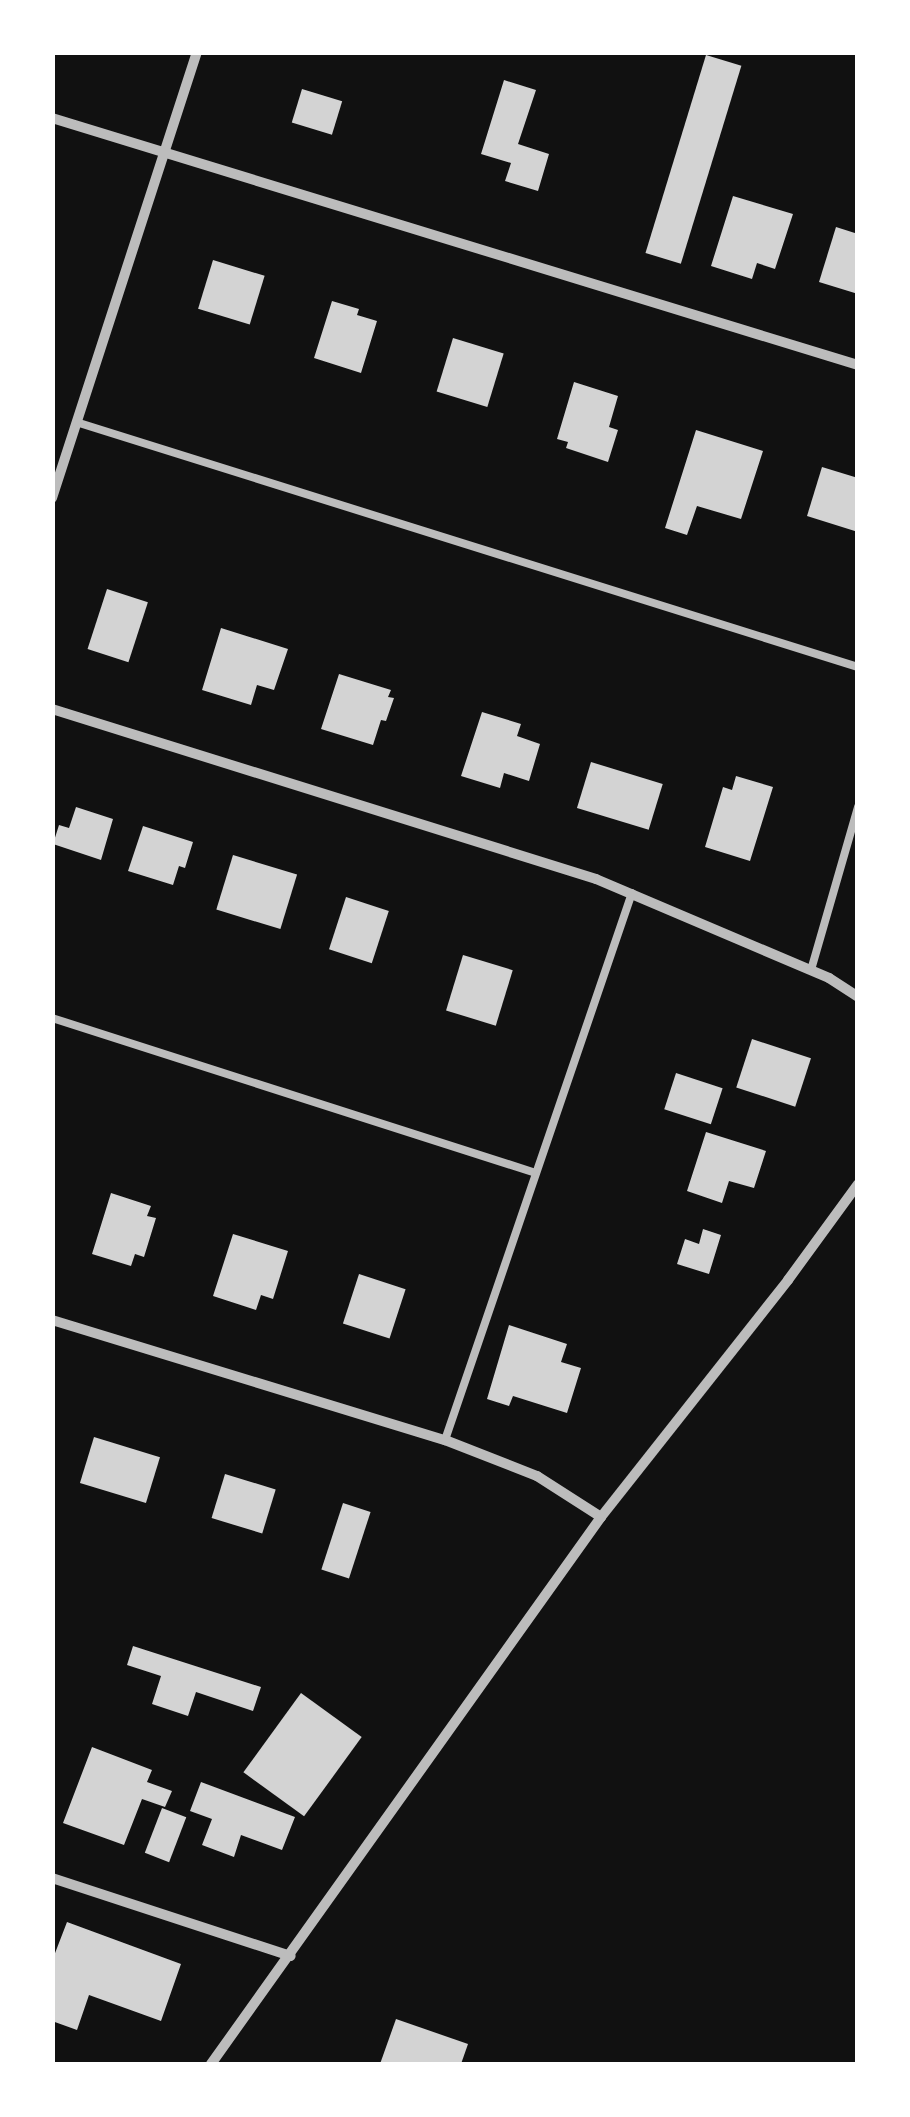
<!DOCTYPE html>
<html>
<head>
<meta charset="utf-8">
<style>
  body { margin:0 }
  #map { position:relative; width:910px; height:2117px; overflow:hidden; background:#111; font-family:"Roboto Condensed",sans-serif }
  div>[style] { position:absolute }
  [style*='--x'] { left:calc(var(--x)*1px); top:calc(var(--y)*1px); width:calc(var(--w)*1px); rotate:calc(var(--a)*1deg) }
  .building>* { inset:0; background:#d3d3d3; transform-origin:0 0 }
  .service>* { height:8px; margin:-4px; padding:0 4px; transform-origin:4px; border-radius:4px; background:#bcbcbc }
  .minor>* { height:10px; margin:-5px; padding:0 5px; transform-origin:5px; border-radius:5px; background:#bcbcbc }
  span { translate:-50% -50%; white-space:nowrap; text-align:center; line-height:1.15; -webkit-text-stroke:8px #fff; paint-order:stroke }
  .frame { position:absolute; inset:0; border:55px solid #fff; pointer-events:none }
</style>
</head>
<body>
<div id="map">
  <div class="building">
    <div style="left:706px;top:55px;width:37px;height:207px;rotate:17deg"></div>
    <div style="clip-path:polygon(504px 80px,536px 90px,518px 144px,549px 154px,538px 191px,505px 181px,511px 163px,481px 154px)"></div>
    <div style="left:302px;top:89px;width:42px;height:35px;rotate:17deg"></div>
    <div style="clip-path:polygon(733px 196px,793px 214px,775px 269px,757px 263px,752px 279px,711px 266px)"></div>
    <div style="clip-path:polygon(836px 227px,858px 234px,858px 294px,819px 282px)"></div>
    <div style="left:213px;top:260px;width:54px;height:51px;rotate:17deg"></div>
    <div style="clip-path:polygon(332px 301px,359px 309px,357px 315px,377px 321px,361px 373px,314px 358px)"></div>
    <div style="left:453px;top:338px;width:53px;height:56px;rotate:17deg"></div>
    <div style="clip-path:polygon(574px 382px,618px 396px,609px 427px,618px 430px,608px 462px,566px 448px,568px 442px,557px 439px)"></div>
    <div style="clip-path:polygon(696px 430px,763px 451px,741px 519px,697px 506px,687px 535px,665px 528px)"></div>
    <div style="clip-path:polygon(822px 467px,858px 478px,858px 532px,807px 516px)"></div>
    <div style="left:107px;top:589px;width:43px;height:63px;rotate:18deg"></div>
    <div style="clip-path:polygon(221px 628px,288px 649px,274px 690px,257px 685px,251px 705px,202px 690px)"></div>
    <div style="clip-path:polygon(339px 674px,391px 690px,388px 697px,394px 698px,386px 721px,381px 720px,373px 745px,321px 729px)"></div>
    <div style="clip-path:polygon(482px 712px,521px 724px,517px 736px,540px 744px,529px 781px,504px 773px,500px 788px,461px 776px)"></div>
    <div style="left:591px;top:762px;width:75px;height:48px;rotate:17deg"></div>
    <div style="clip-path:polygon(736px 776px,773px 787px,750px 861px,705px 847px,723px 787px,732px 790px)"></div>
    <div style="clip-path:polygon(76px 807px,113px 819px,101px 860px,53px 844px,59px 825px,69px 828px)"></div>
    <div style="clip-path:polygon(143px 826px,193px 842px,185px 868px,179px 866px,173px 885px,128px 871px)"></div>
    <div style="left:233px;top:855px;width:67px;height:57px;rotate:17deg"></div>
    <div style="left:346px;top:897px;width:45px;height:55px;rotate:18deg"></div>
    <div style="left:463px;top:955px;width:52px;height:58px;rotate:17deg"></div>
    <div style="left:752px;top:1039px;width:62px;height:51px;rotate:18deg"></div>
    <div style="left:676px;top:1073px;width:49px;height:38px;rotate:18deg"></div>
    <div style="clip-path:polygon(706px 1132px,766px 1151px,754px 1188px,729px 1181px,722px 1203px,687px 1191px)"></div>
    <div style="clip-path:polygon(111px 1193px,151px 1206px,147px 1216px,156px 1218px,144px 1257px,135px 1254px,131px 1266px,92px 1254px)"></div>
    <div style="clip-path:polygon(703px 1229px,721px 1235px,709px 1274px,677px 1264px,685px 1239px,699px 1244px)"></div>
    <div style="clip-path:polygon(233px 1234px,288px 1251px,273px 1299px,261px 1295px,256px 1310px,213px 1296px)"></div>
    <div style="left:359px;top:1274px;width:49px;height:52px;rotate:18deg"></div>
    <div style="clip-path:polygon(509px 1325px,567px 1344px,561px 1362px,581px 1368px,567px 1413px,513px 1396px,509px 1406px,487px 1399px)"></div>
    <div style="left:94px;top:1437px;width:69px;height:48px;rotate:17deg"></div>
    <div style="left:225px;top:1474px;width:53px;height:46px;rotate:17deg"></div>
    <div style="left:343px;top:1503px;width:29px;height:70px;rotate:18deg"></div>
    <div style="clip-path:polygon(133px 1646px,261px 1687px,253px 1711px,196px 1692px,188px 1716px,152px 1704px,161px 1676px,127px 1665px)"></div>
    <div style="left:301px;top:1693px;width:75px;height:98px;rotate:36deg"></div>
    <div style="clip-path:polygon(92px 1747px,152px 1770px,147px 1782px,172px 1791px,165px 1807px,142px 1799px,124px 1845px,63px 1823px)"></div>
    <div style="clip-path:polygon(201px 1782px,295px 1817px,282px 1850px,241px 1835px,234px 1857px,202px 1845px,212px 1819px,190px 1811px)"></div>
    <div style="left:162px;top:1808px;width:26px;height:48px;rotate:21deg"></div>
    <div style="clip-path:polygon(67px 1922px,181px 1964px,161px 2021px,89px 1995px,77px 2030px,52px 2021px,52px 1961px)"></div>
    <div style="clip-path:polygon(396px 2019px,468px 2044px,461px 2064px,380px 2064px)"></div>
  </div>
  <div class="service">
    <div style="--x:76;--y:422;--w:819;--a:17.4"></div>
    <div style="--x:811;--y:970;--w:170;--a:-73.9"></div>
    <div style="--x:52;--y:1018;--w:508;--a:17.76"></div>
    <div style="--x:445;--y:1440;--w:578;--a:-71.13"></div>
  </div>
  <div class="minor">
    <div style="--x:52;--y:118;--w:843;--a:17.04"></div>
    <div style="--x:52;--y:498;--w:469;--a:-72"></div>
    <div style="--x:52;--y:709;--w:570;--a:17.35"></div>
    <div style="--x:596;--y:879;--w:253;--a:23"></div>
    <div style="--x:829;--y:978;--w:35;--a:33"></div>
    <div style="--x:52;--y:1320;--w:411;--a:17"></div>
    <div style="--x:445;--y:1440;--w:99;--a:21.4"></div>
    <div style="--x:537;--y:1476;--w:76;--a:32.6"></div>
    <div style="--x:52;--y:1878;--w:251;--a:18.1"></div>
    <div style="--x:211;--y:2064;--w:672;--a:-54.51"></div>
    <div style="--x:601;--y:1517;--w:302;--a:-51.7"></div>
    <div style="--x:788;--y:1280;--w:119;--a:-53.9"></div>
  </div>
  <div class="frame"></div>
</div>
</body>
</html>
